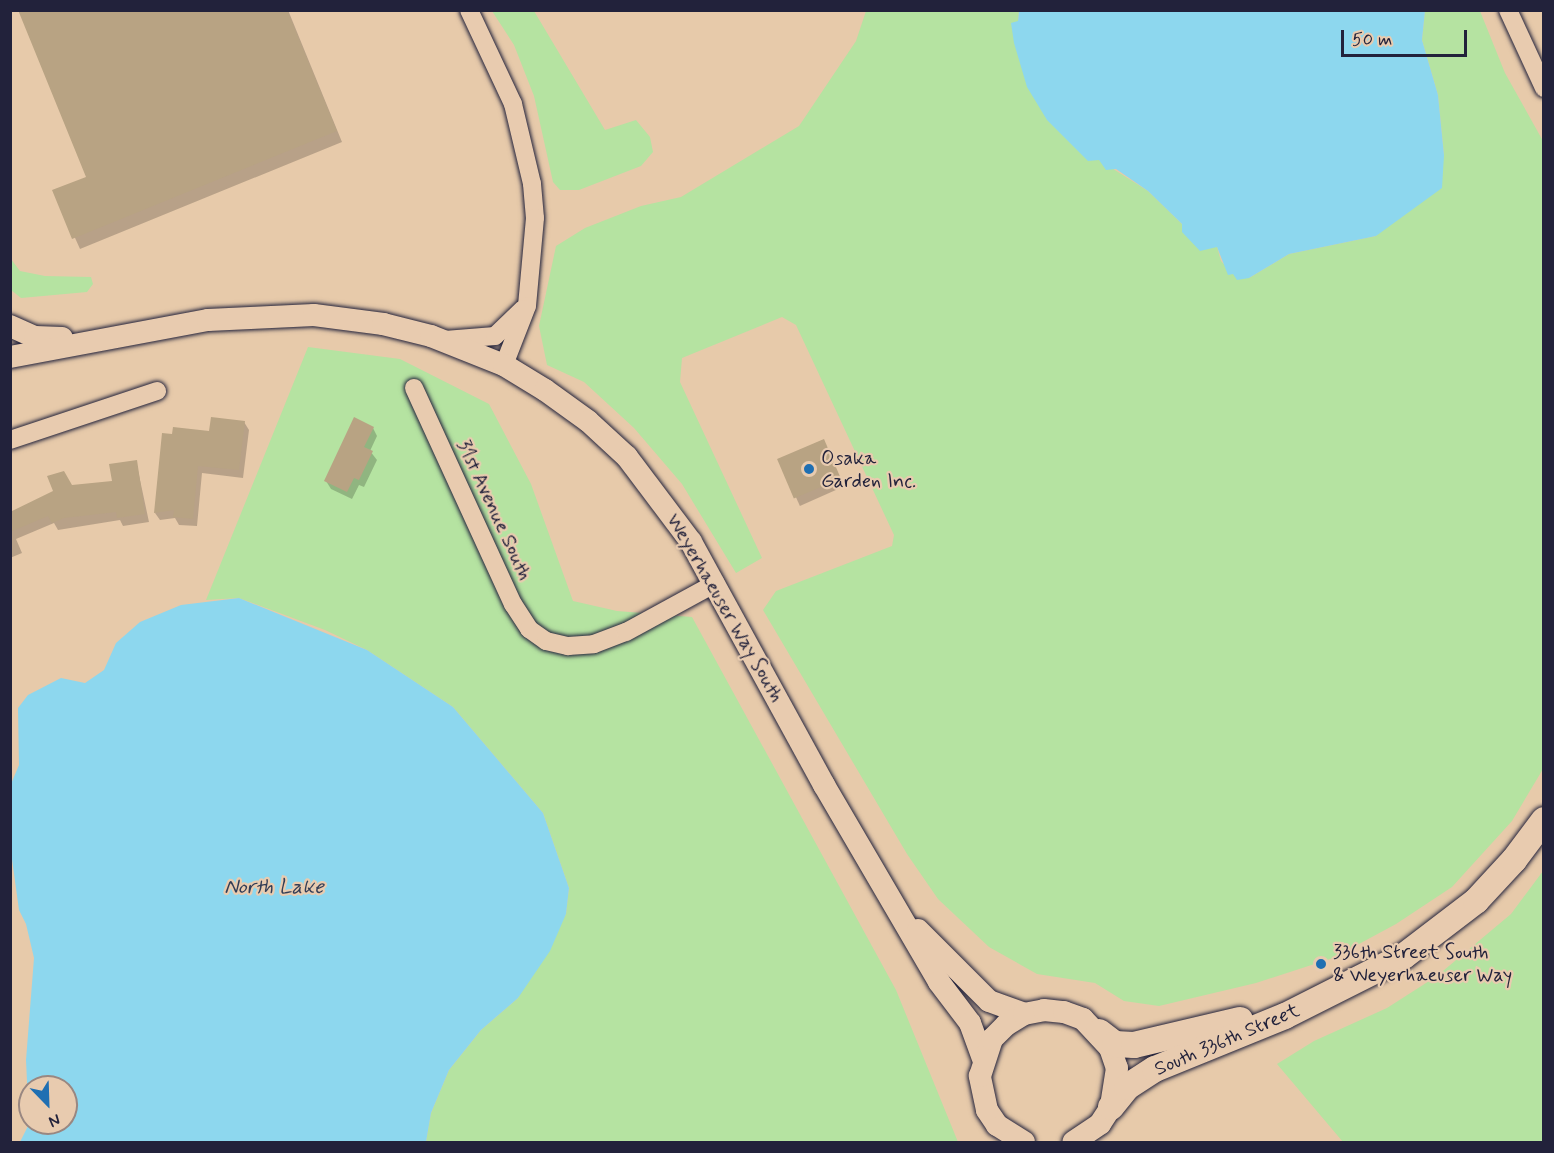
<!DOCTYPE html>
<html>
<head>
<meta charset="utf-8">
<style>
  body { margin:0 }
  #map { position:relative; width:1554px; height:1153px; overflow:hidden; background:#e7caaa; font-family:Mynerve,sans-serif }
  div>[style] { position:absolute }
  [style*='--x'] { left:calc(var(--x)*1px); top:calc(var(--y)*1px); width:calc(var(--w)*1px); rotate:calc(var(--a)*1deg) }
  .green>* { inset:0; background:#b5e3a1 }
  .water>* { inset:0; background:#8dd7ee }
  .shadow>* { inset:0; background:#0003; transform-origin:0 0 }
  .building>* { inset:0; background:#b8a383; transform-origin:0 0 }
  .roads { filter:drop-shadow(0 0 2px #22223b) drop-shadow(0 0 2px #22223b) }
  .minor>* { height:18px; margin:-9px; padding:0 9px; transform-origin:9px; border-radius:9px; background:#e8cbaf }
  .tertiary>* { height:22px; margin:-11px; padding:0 11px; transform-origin:11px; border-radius:11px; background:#e8cbaf }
  .secondary>* { height:26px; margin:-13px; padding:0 13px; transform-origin:13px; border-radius:13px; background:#e8cbaf }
  .dots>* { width:16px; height:16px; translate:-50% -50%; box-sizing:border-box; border:3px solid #e8cbaf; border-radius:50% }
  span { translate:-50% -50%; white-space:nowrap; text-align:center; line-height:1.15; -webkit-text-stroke:4.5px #e8cbaf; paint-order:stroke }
  .poi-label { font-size:20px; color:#22223b }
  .left { translate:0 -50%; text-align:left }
  .street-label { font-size:20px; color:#22223b }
  .water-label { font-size:21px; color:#323d56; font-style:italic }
  .frame { position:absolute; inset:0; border:12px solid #22223b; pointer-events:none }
  .north { position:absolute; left:18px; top:1075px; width:60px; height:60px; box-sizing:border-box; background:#e8cbaf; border:2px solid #998781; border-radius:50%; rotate:157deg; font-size:16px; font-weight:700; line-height:24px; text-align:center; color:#22223b }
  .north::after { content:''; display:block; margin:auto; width:21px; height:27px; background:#1f6fb2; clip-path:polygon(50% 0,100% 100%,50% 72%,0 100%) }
  .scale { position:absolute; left:1341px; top:30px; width:126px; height:27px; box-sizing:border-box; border:3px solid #22223b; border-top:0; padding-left:8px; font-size:18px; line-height:21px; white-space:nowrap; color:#22223b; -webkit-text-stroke:4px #e8cbaf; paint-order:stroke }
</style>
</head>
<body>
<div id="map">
  <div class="green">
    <div style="clip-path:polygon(492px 11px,534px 11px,605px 130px,636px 120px,650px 137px,653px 152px,641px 166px,579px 190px,560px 190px,553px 182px,534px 96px,514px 45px)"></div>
    <div style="clip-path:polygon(866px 11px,1019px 11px,1018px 21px,1099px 160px,1148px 191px,1182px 224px,1217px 247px,1221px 261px,1233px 274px,1249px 278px,1289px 254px,1376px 236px,1444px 155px,1438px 95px,1422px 40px,1425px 11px,1480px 11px,1505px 73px,1543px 141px,1543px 769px,1512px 821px,1452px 887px,1396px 924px,1333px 958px,1256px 983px,1159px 1006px,1124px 1001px,1095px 983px,1037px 974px,989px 947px,938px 899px,907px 854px,763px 610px,776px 591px,892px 546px,894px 535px,796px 325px,782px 317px,682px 358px,680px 382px,762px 558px,736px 573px,682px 484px,634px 428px,584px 382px,547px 365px,539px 326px,556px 246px,585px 228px,641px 206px,681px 197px,799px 126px,856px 41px)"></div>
    <div style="clip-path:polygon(11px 259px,20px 271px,45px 276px,91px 277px,93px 284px,87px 292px,21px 298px,11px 290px)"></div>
    <div style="clip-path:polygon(308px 347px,400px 359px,489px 404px,531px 484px,573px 601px,617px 611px,692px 617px,896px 990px,958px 1142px,426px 1142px,431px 1113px,449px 1070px,481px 1030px,518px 998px,566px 914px,569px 888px,543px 813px,453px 707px,367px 650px,325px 630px,239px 598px,206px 600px)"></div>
    <div style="clip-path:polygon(1543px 871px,1543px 1142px,1343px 1142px,1277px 1064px,1314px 1041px,1387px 1008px,1437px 976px,1511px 914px)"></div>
  </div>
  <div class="water">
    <div style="clip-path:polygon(1019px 11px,1425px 11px,1422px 40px,1438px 95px,1444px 155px,1442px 188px,1376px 236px,1289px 254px,1249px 278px,1237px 280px,1233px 274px,1228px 275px,1217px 247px,1200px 251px,1182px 232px,1182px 224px,1148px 191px,1116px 169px,1106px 170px,1099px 160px,1088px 161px,1047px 120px,1027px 87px,1014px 43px,1011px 23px,1018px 21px)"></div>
    <div style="clip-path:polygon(evenodd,239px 598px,367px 650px,453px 707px,543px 813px,569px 888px,566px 914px,550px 951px,518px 998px,481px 1030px,449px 1070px,431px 1113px,426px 1142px,20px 1142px,29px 1124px,26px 1060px,34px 958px,26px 924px,19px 910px,11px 852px,11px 784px,19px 765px,18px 708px,28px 695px,61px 678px,85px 683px,104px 670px,116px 643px,140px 622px,181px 605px,239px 598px,30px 1087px,66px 1087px,66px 1123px,30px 1123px,30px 1087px)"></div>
  </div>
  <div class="shadow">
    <div style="clip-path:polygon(19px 10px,288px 10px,342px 142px,80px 249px,54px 191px,88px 177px)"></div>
    <div style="clip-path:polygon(244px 422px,249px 430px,243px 478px,202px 473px,197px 526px,179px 525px,175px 518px,160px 520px,155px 513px,211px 432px)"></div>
    <div style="clip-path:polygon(373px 428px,377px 436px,370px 451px,377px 460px,364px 487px,359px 485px,352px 499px,331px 489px,326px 481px)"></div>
    <div style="left:823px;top:440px;width:51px;height:48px;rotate:66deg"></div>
    <div style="clip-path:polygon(136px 461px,149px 522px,123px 526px,120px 520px,58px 530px,54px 523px,16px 539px,22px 553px,10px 558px,10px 514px,71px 487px,113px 482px)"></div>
  </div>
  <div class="building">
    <div style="clip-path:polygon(18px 10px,287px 10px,337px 131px,72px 239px,52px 190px,86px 177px)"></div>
    <div style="clip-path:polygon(211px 417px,245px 421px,239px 470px,198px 466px,193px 519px,173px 517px,174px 510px,154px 513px,162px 433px,172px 434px,173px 427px,209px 431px)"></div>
    <div style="clip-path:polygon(354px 417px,374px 427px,364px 447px,373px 451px,359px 480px,354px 478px,347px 492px,324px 481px)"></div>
    <div style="left:824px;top:439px;width:43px;height:51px;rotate:67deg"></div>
    <div style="clip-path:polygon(137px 460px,145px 514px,117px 518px,116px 512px,64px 518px,52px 523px,48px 516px,10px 532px,10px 512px,53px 491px,47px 476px,64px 471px,72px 485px,112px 481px,109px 464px)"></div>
  </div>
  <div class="roads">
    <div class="minor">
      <div style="--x:469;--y:10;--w:104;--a:64.9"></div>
      <div style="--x:513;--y:104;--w:82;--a:76.6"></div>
      <div style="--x:532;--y:184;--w:34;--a:85"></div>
      <div style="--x:535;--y:218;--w:88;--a:95.2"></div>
      <div style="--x:527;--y:306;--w:63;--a:111.3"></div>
      <div style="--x:1508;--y:10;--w:86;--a:65.2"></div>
      <div style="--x:445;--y:340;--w:50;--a:-4.6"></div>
      <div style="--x:495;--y:336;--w:39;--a:-44"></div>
      <div style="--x:414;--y:388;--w:238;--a:65.4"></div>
      <div style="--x:513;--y:604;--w:30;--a:57"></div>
      <div style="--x:529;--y:629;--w:21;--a:35"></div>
      <div style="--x:546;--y:641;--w:23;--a:13"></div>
      <div style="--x:568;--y:646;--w:26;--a:-4"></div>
      <div style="--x:594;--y:644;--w:34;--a:-21"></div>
      <div style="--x:626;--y:632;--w:102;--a:-28.6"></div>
      <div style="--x:10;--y:440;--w:155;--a:-18.4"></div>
    </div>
    <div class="tertiary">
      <div style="--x:10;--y:326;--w:27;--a:24"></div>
      <div style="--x:35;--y:337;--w:27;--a:2"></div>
      <div style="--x:10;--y:357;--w:201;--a:-10.6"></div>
      <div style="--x:208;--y:320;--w:106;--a:-2.7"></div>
      <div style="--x:314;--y:315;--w:70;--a:7.4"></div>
      <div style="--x:383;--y:324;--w:49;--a:14"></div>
      <div style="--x:431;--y:336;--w:79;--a:21.7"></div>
      <div style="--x:504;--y:365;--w:48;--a:31.4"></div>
      <div style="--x:545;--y:390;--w:53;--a:35.8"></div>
      <div style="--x:588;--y:421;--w:53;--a:42.7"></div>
      <div style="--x:627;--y:457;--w:106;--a:53"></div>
      <div style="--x:691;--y:542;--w:277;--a:61.3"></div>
      <div style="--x:824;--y:785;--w:228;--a:59.7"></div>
      <div style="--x:939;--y:982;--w:51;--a:52.9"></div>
      <div style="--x:970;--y:1023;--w:37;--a:70"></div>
      <div style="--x:918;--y:930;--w:100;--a:45"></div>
      <div style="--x:989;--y:1001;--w:37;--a:20"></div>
      <div style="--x:1024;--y:1142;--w:32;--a:-148"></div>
      <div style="--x:997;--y:1125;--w:18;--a:-124"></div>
      <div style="--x:987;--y:1110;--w:35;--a:-102"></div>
      <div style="--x:980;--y:1076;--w:39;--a:-72"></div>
      <div style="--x:992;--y:1039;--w:20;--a:-45"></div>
      <div style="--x:1006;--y:1025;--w:21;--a:-31"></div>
      <div style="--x:1024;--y:1014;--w:20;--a:-11"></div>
      <div style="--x:1044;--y:1010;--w:20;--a:6"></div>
      <div style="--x:1064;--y:1012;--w:20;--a:20"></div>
      <div style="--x:1083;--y:1019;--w:40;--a:47"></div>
      <div style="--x:1110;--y:1048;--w:21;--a:71"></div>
      <div style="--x:1117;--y:1068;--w:39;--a:99"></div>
      <div style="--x:1111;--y:1107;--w:20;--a:123"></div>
      <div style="--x:1100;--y:1124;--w:32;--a:146"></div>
    </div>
    <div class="secondary">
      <div style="--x:1099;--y:1032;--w:20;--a:37"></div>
      <div style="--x:1115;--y:1044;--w:19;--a:3"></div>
      <div style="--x:1134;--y:1045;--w:109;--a:-13.3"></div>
      <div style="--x:1111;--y:1107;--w:26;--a:-51"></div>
      <div style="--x:1127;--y:1087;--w:33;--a:-33"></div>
      <div style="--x:1155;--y:1069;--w:140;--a:-22.2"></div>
      <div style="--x:1285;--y:1016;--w:133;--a:-26.8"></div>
      <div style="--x:1404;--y:956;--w:91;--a:-37.4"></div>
      <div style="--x:1476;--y:901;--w:56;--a:-47.2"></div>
      <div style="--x:1514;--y:860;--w:50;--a:-53.1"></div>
    </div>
  </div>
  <div class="dots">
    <div style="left:809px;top:469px;background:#1f6fb2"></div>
    <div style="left:1321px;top:964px;background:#1f6fb2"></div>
  </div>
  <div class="poi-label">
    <span class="left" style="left:821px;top:470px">Osaka<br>Garden Inc.</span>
    <span class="left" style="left:1333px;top:964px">336th Street South<br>&amp; Weyerhaeuser Way</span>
  </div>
  <div class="street-label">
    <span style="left:494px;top:510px;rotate:65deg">31st Avenue South</span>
    <span style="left:725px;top:608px;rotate:60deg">Weyerhaeuser Way South</span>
    <span style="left:1227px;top:1040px;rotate:-23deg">South 336th Street</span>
  </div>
  <div class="water-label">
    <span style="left:274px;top:887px">North Lake</span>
  </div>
  <div class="frame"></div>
  <div class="north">N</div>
  <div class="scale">50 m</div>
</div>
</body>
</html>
